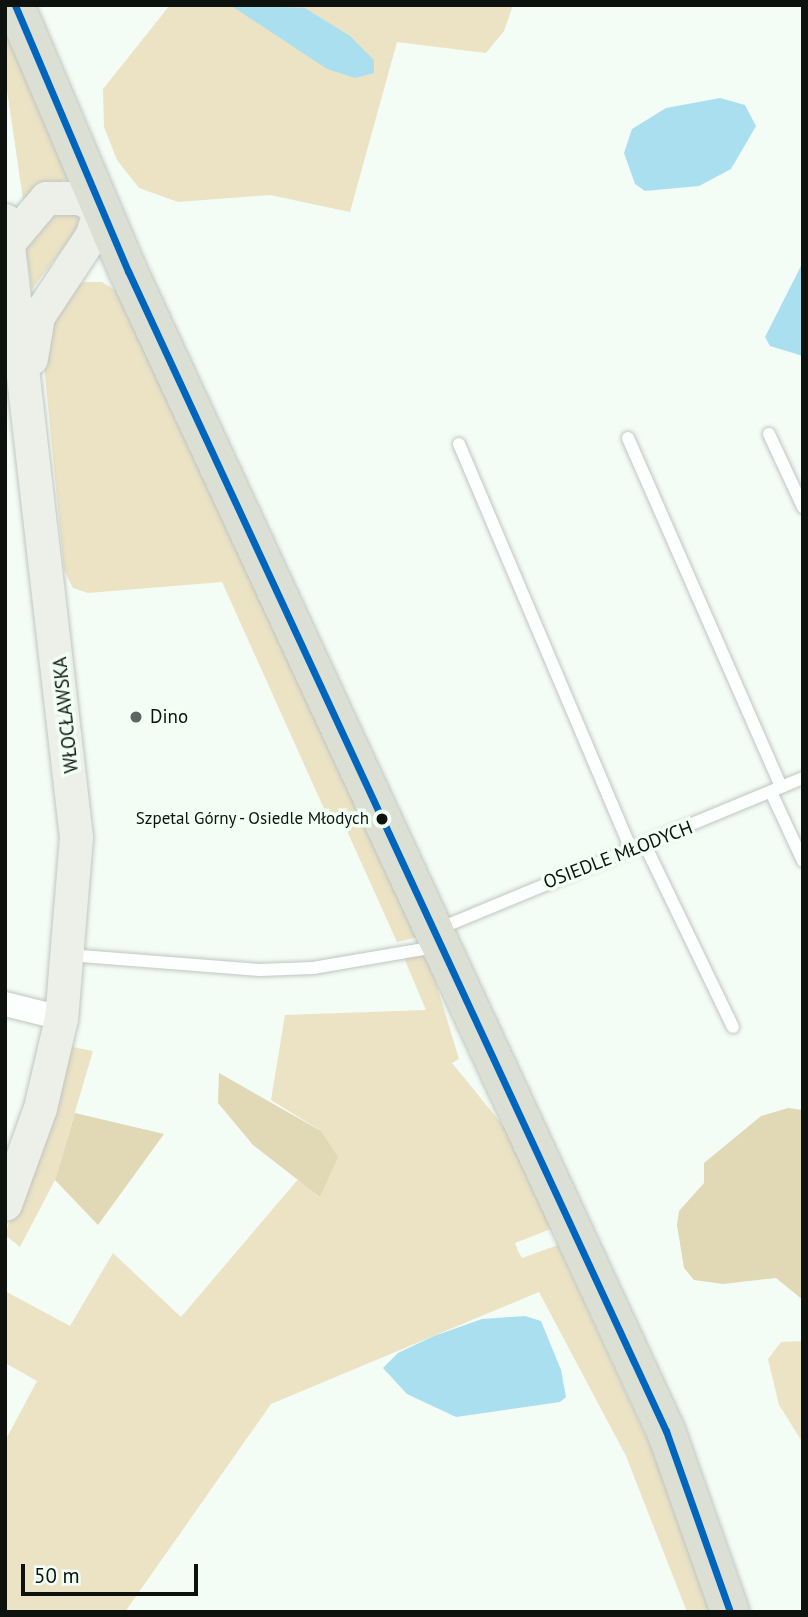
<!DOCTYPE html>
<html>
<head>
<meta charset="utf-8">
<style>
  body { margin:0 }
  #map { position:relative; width:808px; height:1617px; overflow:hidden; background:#f4fcf6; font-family:"PT Sans",sans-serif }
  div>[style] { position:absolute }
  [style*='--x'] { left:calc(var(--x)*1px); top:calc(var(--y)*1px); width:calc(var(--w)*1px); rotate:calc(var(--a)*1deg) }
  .green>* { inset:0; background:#ebe3c4 }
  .forest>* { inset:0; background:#e1d8b5 }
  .water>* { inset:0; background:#aadff0 }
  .roads { filter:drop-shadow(0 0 2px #c0c6c2) drop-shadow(0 0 2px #c0c6c2) }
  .lane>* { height:12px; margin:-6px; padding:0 6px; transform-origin:6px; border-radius:6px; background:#fdfffe }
  .street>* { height:24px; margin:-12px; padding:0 12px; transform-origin:12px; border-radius:12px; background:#fdfffe }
  .secondary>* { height:33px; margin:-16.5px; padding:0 16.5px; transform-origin:16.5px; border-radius:16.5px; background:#edefe9 }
  .primary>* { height:38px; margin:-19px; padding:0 19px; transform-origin:19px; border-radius:19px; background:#dce0d4 }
  .bus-1>* { height:7px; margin:-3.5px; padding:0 3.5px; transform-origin:3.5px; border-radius:3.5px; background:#0065bd }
  .dots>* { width:19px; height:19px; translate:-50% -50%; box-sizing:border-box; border:4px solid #f1fff5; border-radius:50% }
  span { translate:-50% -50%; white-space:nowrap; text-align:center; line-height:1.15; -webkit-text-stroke:7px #f1fff5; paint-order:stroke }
  .bus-label { font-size:17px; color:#0d120f }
  .right { translate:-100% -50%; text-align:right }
  .street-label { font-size:19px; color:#0d120f }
  .poi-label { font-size:19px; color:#0d120f }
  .left { translate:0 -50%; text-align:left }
  .frame { position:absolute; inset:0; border:7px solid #0d120f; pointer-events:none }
  .scale { position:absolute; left:21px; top:1564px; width:177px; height:32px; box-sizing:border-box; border:4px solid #0d120f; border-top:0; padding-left:9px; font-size:21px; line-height:24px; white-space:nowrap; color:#0d120f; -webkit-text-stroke:5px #f1fff5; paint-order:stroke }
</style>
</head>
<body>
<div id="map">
  <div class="green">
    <div style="clip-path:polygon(170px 5px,513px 5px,504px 31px,486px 53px,397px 42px,350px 212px,270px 195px,178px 202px,139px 188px,117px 160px,104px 127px,103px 89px)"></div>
    <div style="clip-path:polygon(5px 21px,68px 178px,23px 199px,5px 77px)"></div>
    <div style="clip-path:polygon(78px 208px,79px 227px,32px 289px,25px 246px,36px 218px)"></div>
    <div style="clip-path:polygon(84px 282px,102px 282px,118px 292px,418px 937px,397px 942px,343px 822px,330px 822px,222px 582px,88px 593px,73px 588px,64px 570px,42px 344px,72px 289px)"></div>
    <div style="clip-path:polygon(427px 953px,459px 1059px,452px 1063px,505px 1128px,551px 1229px,515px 1243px,518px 1251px,522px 1258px,558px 1245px,669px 1486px,715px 1612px,687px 1612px,626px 1456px,539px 1292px,271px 1404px,125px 1612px,5px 1612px,5px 1441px,37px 1381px,5px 1363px,5px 1291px,70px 1326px,113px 1253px,181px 1317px,300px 1177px,319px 1197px,321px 1131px,271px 1100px,285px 1015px,426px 1010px,404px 958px)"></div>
    <div style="clip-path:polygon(67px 1046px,93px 1051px,55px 1180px,20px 1247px,5px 1235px)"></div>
    <div style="clip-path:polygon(803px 1341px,803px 1443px,779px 1405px,768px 1359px,781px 1342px)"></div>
  </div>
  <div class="forest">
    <div style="clip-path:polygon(219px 1073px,321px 1131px,338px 1157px,320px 1197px,253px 1145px,218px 1103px)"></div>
    <div style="clip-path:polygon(788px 1108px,803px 1110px,803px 1300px,776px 1278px,723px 1284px,694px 1280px,684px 1268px,677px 1225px,679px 1211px,704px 1183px,704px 1163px,761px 1116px)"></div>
    <div style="clip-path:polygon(75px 1113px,164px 1134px,98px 1225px,55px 1180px)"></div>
  </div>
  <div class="water">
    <div style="clip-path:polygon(230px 5px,305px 8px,350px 36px,374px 60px,374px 73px,355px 78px,327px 69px)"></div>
    <div style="clip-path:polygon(720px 98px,745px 105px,756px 126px,731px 169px,699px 186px,645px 191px,635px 184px,624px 153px,632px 129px,666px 108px)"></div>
    <div style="clip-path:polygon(803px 262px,803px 356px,770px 346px,765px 337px)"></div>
    <div style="clip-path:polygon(525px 1316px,541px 1321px,561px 1370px,566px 1397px,560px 1402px,456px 1417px,407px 1394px,383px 1368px,398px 1353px,434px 1336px,482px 1319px)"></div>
  </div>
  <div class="roads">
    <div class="lane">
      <div style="--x:769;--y:434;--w:81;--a:65"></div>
      <div style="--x:628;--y:438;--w:381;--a:66.3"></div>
      <div style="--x:459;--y:444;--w:438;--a:67"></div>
      <div style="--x:771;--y:792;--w:76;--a:65.1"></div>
      <div style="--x:645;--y:845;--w:202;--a:64.2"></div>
      <div style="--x:436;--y:930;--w:397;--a:-22.5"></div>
      <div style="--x:68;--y:955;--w:192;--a:4.5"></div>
      <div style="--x:259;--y:970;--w:54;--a:-2.1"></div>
      <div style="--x:313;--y:968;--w:125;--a:-9.7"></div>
    </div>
    <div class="street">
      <div style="--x:5;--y:1004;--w:58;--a:14"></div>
    </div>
    <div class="secondary">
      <div style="--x:5;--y:220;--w:621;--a:83.44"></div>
      <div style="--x:76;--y:837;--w:182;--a:94.7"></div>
      <div style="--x:61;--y:1018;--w:92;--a:103.1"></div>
      <div style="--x:40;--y:1108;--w:102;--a:110"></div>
      <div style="--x:8;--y:243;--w:59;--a:-49.8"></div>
      <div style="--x:46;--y:198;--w:34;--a:0"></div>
      <div style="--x:80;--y:198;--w:23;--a:29"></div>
      <div style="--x:100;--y:209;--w:28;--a:108"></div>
      <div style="--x:91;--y:236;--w:96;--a:123.5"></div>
      <div style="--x:38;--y:316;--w:43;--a:99.5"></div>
    </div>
    <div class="primary">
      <div style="--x:15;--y:5;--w:289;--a:67"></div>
      <div style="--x:128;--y:271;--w:1279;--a:65.12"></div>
      <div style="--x:666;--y:1431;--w:192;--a:70.5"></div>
    </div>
  </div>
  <div class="bus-1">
    <div style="--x:15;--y:5;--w:289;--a:67"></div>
    <div style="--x:128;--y:271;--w:1279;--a:65.12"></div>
    <div style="--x:666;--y:1431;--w:192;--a:70.5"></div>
  </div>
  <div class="dots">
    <div style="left:136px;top:717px;background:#5e6460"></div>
    <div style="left:382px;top:819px;background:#0d120f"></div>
  </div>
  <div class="bus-label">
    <span class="right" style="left:369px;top:819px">Szpetal Górny - Osiedle Młodych</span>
  </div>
  <div class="street-label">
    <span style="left:66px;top:715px;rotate:-96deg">WŁOCŁAWSKA</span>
    <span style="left:618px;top:855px;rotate:-21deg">OSIEDLE MŁODYCH</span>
  </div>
  <div class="poi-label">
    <span class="left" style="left:150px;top:717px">Dino</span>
  </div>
  <div class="frame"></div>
  <div class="scale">50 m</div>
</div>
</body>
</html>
